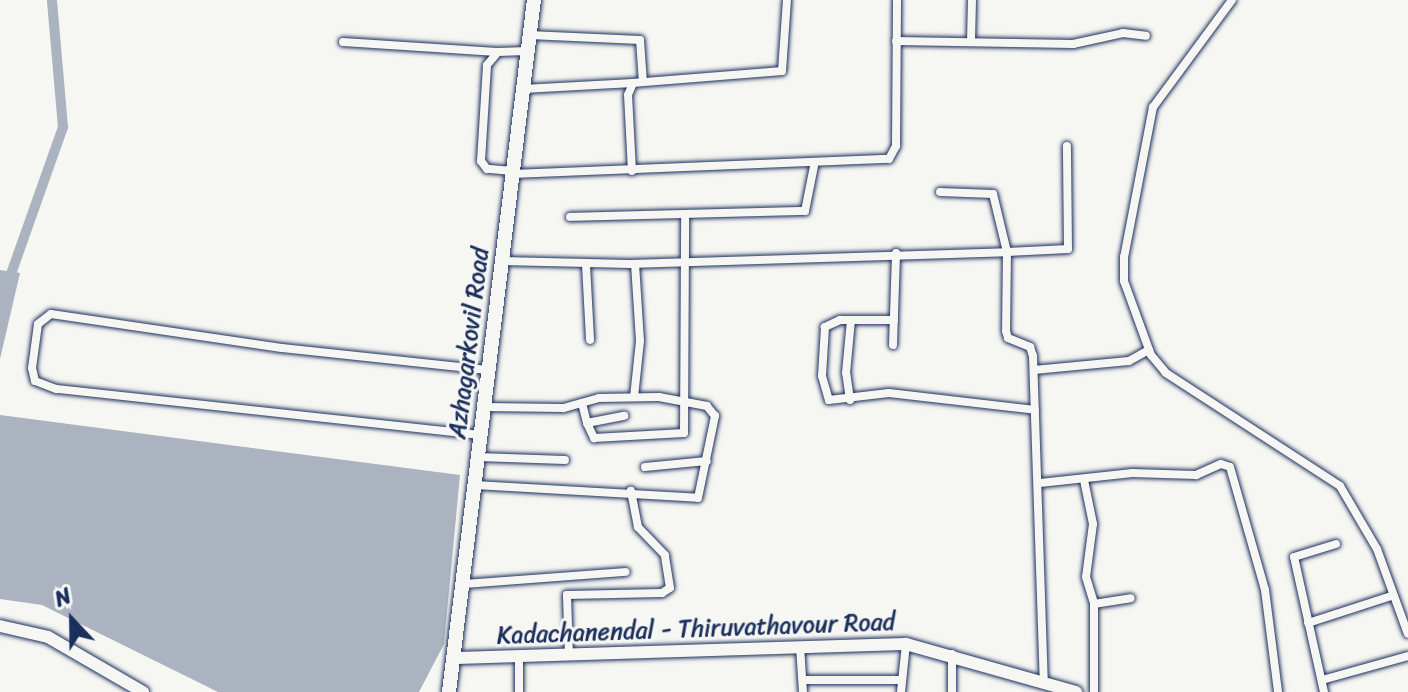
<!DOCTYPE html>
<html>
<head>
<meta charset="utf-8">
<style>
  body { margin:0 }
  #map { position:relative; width:1408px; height:692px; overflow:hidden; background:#f6f6f2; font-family:Sriracha,sans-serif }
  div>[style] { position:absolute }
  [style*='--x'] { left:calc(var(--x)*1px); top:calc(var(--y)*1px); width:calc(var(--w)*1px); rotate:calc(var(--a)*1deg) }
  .water>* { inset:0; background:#abb2c0 }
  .canal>* { height:10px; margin:-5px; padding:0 5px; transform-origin:5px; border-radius:5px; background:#abb2c0 }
  .roads { filter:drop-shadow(0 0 2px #1b2f5e) drop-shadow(0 0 2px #1b2f5e) }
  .minor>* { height:8px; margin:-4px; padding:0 4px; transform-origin:4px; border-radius:4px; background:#f6f6f2 }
  .secondary>* { height:12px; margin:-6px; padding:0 6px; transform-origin:6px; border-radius:6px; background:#f6f6f2 }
  .primary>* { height:14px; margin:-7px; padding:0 7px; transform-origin:7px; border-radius:7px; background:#f6f6f2 }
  span { translate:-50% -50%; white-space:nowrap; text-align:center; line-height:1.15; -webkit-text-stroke:6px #f6f6f2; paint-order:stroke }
  .street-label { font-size:24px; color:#1b2f5e }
  .north { position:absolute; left:32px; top:580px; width:80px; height:80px; -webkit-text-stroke:6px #f6f6f2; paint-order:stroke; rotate:338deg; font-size:22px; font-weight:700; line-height:32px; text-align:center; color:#1b2f5e }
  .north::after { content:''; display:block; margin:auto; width:28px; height:36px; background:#1b2f5e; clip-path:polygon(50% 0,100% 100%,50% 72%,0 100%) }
</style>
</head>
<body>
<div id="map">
  <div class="water">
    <div style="clip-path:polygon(0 270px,20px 273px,0 359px)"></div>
    <div style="clip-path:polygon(0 415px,460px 475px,444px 644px,419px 692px,218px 692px,42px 605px,0 599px)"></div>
  </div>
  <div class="canal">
    <div style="--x:0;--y:305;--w:189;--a:-70.5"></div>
    <div style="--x:63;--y:127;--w:127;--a:-95"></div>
  </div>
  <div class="roads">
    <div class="minor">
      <div style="--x:1232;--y:0;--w:133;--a:126.4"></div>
      <div style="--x:1153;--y:107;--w:153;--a:100.9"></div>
      <div style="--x:1124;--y:257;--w:24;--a:90"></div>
      <div style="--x:1124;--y:281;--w:79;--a:70"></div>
      <div style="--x:1151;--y:355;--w:23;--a:50"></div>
      <div style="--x:1166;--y:373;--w:207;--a:33"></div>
      <div style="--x:1340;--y:486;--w:73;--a:59.6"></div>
      <div style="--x:1377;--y:549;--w:90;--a:70"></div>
      <div style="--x:529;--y:35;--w:111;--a:2.6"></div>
      <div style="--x:640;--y:40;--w:39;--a:86"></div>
      <div style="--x:896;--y:41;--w:177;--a:1"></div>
      <div style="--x:1073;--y:44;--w:51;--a:-12.4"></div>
      <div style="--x:1123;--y:33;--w:23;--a:7"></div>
      <div style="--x:971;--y:41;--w:41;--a:-88.6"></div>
      <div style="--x:343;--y:42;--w:154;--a:3.7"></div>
      <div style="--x:523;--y:89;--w:110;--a:-3.1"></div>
      <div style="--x:512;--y:171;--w:25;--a:-175"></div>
      <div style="--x:487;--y:169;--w:10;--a:-127"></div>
      <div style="--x:481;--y:161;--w:96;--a:-86.4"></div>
      <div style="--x:487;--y:65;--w:17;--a:-50"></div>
      <div style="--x:498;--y:52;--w:29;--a:-2"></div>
      <div style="--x:632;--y:171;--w:76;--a:-93"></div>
      <div style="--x:628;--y:95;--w:13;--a:-67"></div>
      <div style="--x:633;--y:83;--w:149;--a:-4.6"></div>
      <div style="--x:782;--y:71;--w:71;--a:-86"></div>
      <div style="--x:512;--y:174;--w:377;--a:-2.3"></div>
      <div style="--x:889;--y:159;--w:15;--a:-62"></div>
      <div style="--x:896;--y:146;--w:146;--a:-89.6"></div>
      <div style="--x:940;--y:192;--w:53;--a:2.2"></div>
      <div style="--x:993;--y:194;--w:60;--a:76.4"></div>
      <div style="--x:1007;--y:252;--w:61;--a:-2.8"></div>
      <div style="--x:1068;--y:249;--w:103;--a:-90.6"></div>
      <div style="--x:570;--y:217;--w:235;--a:-1.5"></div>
      <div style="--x:805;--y:211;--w:46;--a:-78.7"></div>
      <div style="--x:501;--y:261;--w:129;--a:1.3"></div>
      <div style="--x:630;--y:264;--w:377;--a:-1.8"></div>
      <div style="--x:1007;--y:252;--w:79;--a:90.7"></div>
      <div style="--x:1006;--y:331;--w:7;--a:74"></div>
      <div style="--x:1008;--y:338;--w:24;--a:22"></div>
      <div style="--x:1030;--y:347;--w:9;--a:72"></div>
      <div style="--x:1033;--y:356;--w:326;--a:88.1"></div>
      <div style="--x:586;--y:265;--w:75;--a:86.9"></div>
      <div style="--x:894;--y:320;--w:54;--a:180"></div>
      <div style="--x:840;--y:320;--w:17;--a:155"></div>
      <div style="--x:825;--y:327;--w:49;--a:93.5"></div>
      <div style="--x:822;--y:376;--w:25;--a:74"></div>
      <div style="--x:829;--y:400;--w:60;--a:-6.7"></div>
      <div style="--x:889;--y:393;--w:147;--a:6.6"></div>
      <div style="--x:893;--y:345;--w:92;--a:-88.1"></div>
      <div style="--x:1034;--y:370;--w:95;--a:-5.4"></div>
      <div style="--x:1129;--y:361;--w:23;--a:-29"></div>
      <div style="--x:634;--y:397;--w:56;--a:-83.9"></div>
      <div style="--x:640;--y:341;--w:77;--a:-93.7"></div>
      <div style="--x:850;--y:400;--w:27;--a:-98"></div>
      <div style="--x:846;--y:373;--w:53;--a:-84.6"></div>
      <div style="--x:582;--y:403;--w:21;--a:76"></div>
      <div style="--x:587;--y:423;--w:38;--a:-11"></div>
      <div style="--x:587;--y:423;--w:17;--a:65"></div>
      <div style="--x:594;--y:438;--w:90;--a:-3.2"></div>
      <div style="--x:684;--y:433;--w:217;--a:-89.7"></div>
      <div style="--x:481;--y:435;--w:427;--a:-173.8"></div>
      <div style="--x:56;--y:389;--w:22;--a:-159"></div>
      <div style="--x:35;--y:381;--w:13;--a:-103"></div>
      <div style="--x:32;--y:368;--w:44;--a:-82.2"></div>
      <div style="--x:38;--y:324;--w:16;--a:-38"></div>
      <div style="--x:51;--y:314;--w:233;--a:8.4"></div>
      <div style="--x:282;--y:348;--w:207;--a:6.1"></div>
      <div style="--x:478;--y:457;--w:87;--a:2"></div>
      <div style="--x:645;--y:467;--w:62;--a:-5.5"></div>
      <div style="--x:1084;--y:480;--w:45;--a:78.4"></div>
      <div style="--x:1093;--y:524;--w:53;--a:97.5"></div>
      <div style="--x:1086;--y:577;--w:28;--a:73"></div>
      <div style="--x:1094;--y:604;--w:88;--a:90"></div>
      <div style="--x:1040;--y:483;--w:93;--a:-6.2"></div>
      <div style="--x:1132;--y:473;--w:64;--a:1.8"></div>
      <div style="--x:1196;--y:475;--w:27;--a:-24"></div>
      <div style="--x:1221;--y:464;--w:9;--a:18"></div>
      <div style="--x:1230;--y:467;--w:128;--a:74.1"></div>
      <div style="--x:1265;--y:590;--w:103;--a:82.7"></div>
      <div style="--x:475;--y:485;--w:223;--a:3.3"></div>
      <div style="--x:698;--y:498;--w:84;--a:-78.3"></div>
      <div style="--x:715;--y:416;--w:13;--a:-129"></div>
      <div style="--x:707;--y:406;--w:49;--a:-169.4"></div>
      <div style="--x:659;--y:397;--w:60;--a:179"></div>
      <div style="--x:599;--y:398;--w:37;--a:164"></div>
      <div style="--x:563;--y:408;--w:79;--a:-179.3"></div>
      <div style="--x:465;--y:584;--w:161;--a:-4.3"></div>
      <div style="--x:1094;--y:604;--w:37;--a:-9"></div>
      <div style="--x:1308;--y:623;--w:90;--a:-18"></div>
      <div style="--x:800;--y:646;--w:46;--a:86.3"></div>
      <div style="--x:569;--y:656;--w:61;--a:-91.9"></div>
      <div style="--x:567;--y:595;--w:95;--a:-1.2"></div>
      <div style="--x:662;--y:593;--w:9;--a:-32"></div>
      <div style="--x:670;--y:588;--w:33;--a:-99"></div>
      <div style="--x:665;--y:555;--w:39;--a:-134"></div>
      <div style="--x:638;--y:527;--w:37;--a:-101"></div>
      <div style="--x:803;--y:680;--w:99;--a:0"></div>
      <div style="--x:1322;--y:680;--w:89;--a:-15.6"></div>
      <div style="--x:519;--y:692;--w:34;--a:-90"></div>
      <div style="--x:901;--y:692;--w:48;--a:-84.1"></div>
      <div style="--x:952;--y:692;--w:38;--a:-90"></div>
      <div style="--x:1324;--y:692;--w:138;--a:-102.5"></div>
      <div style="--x:1294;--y:557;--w:44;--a:-17.2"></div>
    </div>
    <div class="secondary">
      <div style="--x:0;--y:626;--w:49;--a:12.9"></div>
      <div style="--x:48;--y:637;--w:110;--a:30.1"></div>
      <div style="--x:455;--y:658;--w:451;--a:-1.8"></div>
      <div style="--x:906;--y:644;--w:177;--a:15.8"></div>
    </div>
    <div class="primary">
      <div style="--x:449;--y:692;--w:697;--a:-83"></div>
    </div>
  </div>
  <div class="street-label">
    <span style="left:469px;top:343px;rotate:-83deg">Azhagarkovil Road</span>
    <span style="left:696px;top:629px;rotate:-2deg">Kadachanendal - Thiruvathavour Road</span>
  </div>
  <div class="north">N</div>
</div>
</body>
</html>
